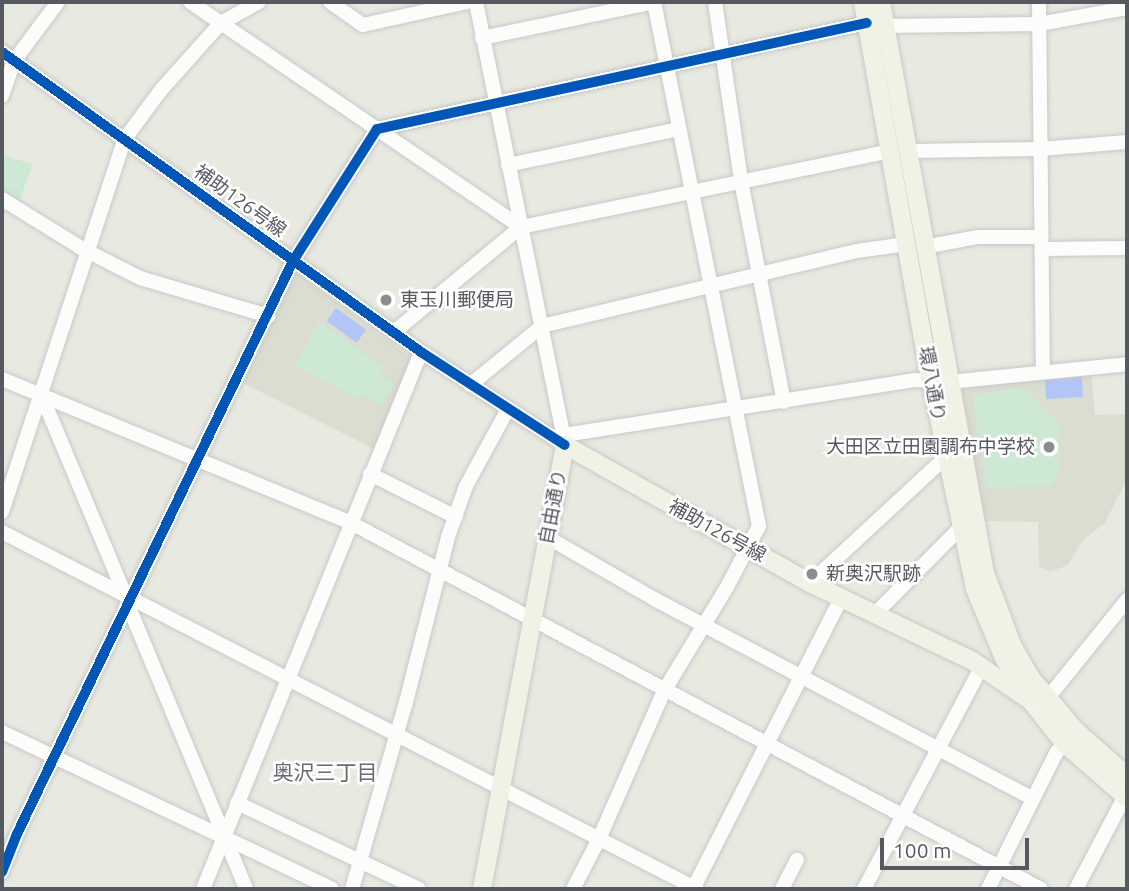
<!DOCTYPE html>
<html>
<head>
<meta charset="utf-8">
<style>
  body { margin:0 }
  #map { position:relative; width:1129px; height:891px; overflow:hidden; background:#e8eae2; font-family:Ubuntu,"Noto Sans JP",sans-serif }
  div>[style] { position:absolute }
  [style*='--x'] { left:calc(var(--x)*1px); top:calc(var(--y)*1px); width:calc(var(--w)*1px); rotate:calc(var(--a)*1deg) }
  .education>* { inset:0; background:#dbddd1 }
  .green>* { inset:0; background:#cde8d3 }
  .water>* { inset:0; background:#b3c4f6; transform-origin:0 0 }
  .roads { filter:drop-shadow(0 0 2px #c8c9c8) drop-shadow(0 0 2px #c8c9c8) }
  .minor>* { height:14px; margin:-7px; padding:0 7px; transform-origin:7px; border-radius:7px; background:#fcfcfb }
  .major>* { height:18px; margin:-9px; padding:0 9px; transform-origin:9px; border-radius:9px; background:#f0f2e5 }
  .cycleway>* { height:10px; margin:-5px; padding:0 5px; transform-origin:5px; border-radius:5px; background:#0057b8 }
  .dots>* { width:19px; height:19px; translate:-50% -50%; box-sizing:border-box; border:4px solid #fff; border-radius:50% }
  span { translate:-50% -50%; white-space:nowrap; text-align:center; line-height:1.15; -webkit-text-stroke:5px #fff; paint-order:stroke }
  .street-label { font-size:19px; color:#575961 }
  .poi-label { font-size:19px; color:#575961 }
  .left { translate:0 -50%; text-align:left }
  .right { translate:-100% -50%; text-align:right }
  .neighbourhood-label { font-size:21px; color:#686a73 }
  .frame { position:absolute; inset:0; border:4px solid #575961; pointer-events:none }
  .scale { position:absolute; left:880px; top:838px; width:149px; height:32px; box-sizing:border-box; border:4px solid #575961; border-top:0; padding-left:9px; font-size:21px; line-height:24px; white-space:nowrap; color:#575961; -webkit-text-stroke:5px #fff; paint-order:stroke }
</style>
</head>
<body>
<div id="map">
  <div class="education">
    <div style="clip-path:polygon(295px 272px,411px 358px,374px 449px,241px 382px)"></div>
    <div style="clip-path:polygon(1091px 373px,1095px 415px,1126px 414px,1127px 479px,1105px 523px,1083px 540px,1068px 565px,1050px 572px,1039px 566px,1038px 522px,984px 521px,962px 387px)"></div>
  </div>
  <div class="green">
    <div style="clip-path:polygon(2px 155px,33px 164px,19px 201px,2px 191px)"></div>
    <div style="clip-path:polygon(319px 322px,383px 367px,379px 375px,394px 384px,381px 405px,361px 394px,358px 399px,295px 366px)"></div>
    <div style="clip-path:polygon(1024px 388px,1059px 425px,1060px 465px,1053px 486px,987px 487px,972px 395px)"></div>
  </div>
  <div class="water">
    <div style="left:336px;top:308px;width:37px;height:16px;rotate:36deg"></div>
    <div style="left:1082px;top:377px;width:20px;height:37px;rotate:87deg"></div>
  </div>
  <div class="roads">
    <div class="minor">
      <div style="--x:190;--y:2;--w:400;--a:34.2"></div>
      <div style="--x:330;--y:2;--w:40;--a:34.9"></div>
      <div style="--x:363;--y:25;--w:107;--a:-12.4"></div>
      <div style="--x:476;--y:2;--w:451;--a:78.6"></div>
      <div style="--x:715;--y:2;--w:181;--a:81.7"></div>
      <div style="--x:741;--y:181;--w:225;--a:79"></div>
      <div style="--x:1039;--y:2;--w:369;--a:89.4"></div>
      <div style="--x:885;--y:26;--w:154;--a:-0.7"></div>
      <div style="--x:1039;--y:24;--w:89;--a:-10.3"></div>
      <div style="--x:482;--y:38;--w:176;--a:-11.8"></div>
      <div style="--x:2;--y:52;--w:515;--a:35.6"></div>
      <div style="--x:421;--y:352;--w:171;--a:32.9"></div>
      <div style="--x:2;--y:96;--w:37;--a:-71"></div>
      <div style="--x:14;--y:61;--w:74;--a:-53.3"></div>
      <div style="--x:909;--y:151;--w:131;--a:-0.9"></div>
      <div style="--x:1040;--y:149;--w:87;--a:-4.6"></div>
      <div style="--x:508;--y:165;--w:175;--a:-11.9"></div>
      <div style="--x:2;--y:199;--w:95;--a:31.7"></div>
      <div style="--x:83;--y:249;--w:64;--a:27"></div>
      <div style="--x:140;--y:278;--w:134;--a:16.5"></div>
      <div style="--x:924;--y:247;--w:55;--a:-10.5"></div>
      <div style="--x:978;--y:237;--w:63;--a:0"></div>
      <div style="--x:1042;--y:249;--w:85;--a:-0.7"></div>
      <div style="--x:394;--y:332;--w:165;--a:-39.6"></div>
      <div style="--x:521;--y:227;--w:377;--a:-11.6"></div>
      <div style="--x:2;--y:379;--w:378;--a:22.4"></div>
      <div style="--x:351;--y:523;--w:781;--a:27.94"></div>
      <div style="--x:470;--y:385;--w:93;--a:-39.3"></div>
      <div style="--x:542;--y:326;--w:324;--a:-13.4"></div>
      <div style="--x:857;--y:251;--w:50;--a:-8"></div>
      <div style="--x:41;--y:394;--w:220;--a:67.3"></div>
      <div style="--x:564;--y:435;--w:356;--a:-8.9"></div>
      <div style="--x:916;--y:380;--w:32;--a:4"></div>
      <div style="--x:948;--y:382;--w:180;--a:-5.7"></div>
      <div style="--x:370;--y:474;--w:96;--a:26.6"></div>
      <div style="--x:2;--y:512;--w:391;--a:-71.8"></div>
      <div style="--x:124;--y:140;--w:62;--a:-53.5"></div>
      <div style="--x:161;--y:90;--w:90;--a:-48.2"></div>
      <div style="--x:221;--y:23;--w:43;--a:-28.9"></div>
      <div style="--x:2;--y:532;--w:781;--a:27.19"></div>
      <div style="--x:547;--y:537;--w:126;--a:30"></div>
      <div style="--x:656;--y:600;--w:426;--a:27.8"></div>
      <div style="--x:810;--y:583;--w:184;--a:-42.8"></div>
      <div style="--x:128;--y:605;--w:308;--a:67.4"></div>
      <div style="--x:874;--y:615;--w:122;--a:-45.3"></div>
      <div style="--x:1046;--y:700;--w:129;--a:-51"></div>
      <div style="--x:2;--y:732;--w:365;--a:25.4"></div>
      <div style="--x:237;--y:803;--w:201;--a:25.3"></div>
      <div style="--x:2;--y:872;--w:41;--a:-68.5"></div>
      <div style="--x:17;--y:834;--w:636;--a:-64.28"></div>
      <div style="--x:293;--y:261;--w:156;--a:-57.5"></div>
      <div style="--x:377;--y:129;--w:501;--a:-12.21"></div>
      <div style="--x:203;--y:889;--w:580;--a:-67.9"></div>
      <div style="--x:352;--y:889;--w:195;--a:-73.9"></div>
      <div style="--x:406;--y:702;--w:170;--a:-75.7"></div>
      <div style="--x:448;--y:537;--w:54;--a:-70.6"></div>
      <div style="--x:466;--y:486;--w:88;--a:-61.4"></div>
      <div style="--x:573;--y:889;--w:56;--a:-62.5"></div>
      <div style="--x:599;--y:839;--w:162;--a:-66.3"></div>
      <div style="--x:664;--y:691;--w:122;--a:-58.8"></div>
      <div style="--x:727;--y:587;--w:69;--a:-62.3"></div>
      <div style="--x:759;--y:526;--w:534;--a:-101.33"></div>
      <div style="--x:693;--y:889;--w:326;--a:-63"></div>
      <div style="--x:782;--y:889;--w:33;--a:-63"></div>
      <div style="--x:864;--y:889;--w:250;--a:-62.1"></div>
      <div style="--x:988;--y:889;--w:152;--a:-63.4"></div>
      <div style="--x:1056;--y:753;--w:13;--a:-51"></div>
      <div style="--x:1076;--y:889;--w:105;--a:-62.2"></div>
    </div>
    <div class="major">
      <div style="--x:863;--y:2;--w:371;--a:79.9"></div>
      <div style="--x:928;--y:367;--w:227;--a:78"></div>
      <div style="--x:975;--y:589;--w:75;--a:67.2"></div>
      <div style="--x:1004;--y:658;--w:51;--a:57.9"></div>
      <div style="--x:1031;--y:701;--w:53;--a:51.8"></div>
      <div style="--x:1064;--y:743;--w:84;--a:41.1"></div>
      <div style="--x:881;--y:2;--w:580;--a:79.68"></div>
      <div style="--x:985;--y:573;--w:79;--a:69.3"></div>
      <div style="--x:1013;--y:647;--w:34;--a:60"></div>
      <div style="--x:1030;--y:677;--w:72;--a:49.5"></div>
      <div style="--x:1077;--y:732;--w:67;--a:41.3"></div>
      <div style="--x:482;--y:889;--w:452;--a:-79.4"></div>
      <div style="--x:565;--y:445;--w:281;--a:29.4"></div>
      <div style="--x:810;--y:583;--w:178;--a:25.6"></div>
      <div style="--x:971;--y:660;--w:73;--a:34.3"></div>
    </div>
  </div>
  <div class="cycleway">
    <div style="--x:2;--y:52;--w:515;--a:35.6"></div>
    <div style="--x:421;--y:352;--w:171;--a:32.9"></div>
    <div style="--x:2;--y:872;--w:41;--a:-68.5"></div>
    <div style="--x:17;--y:834;--w:636;--a:-64.28"></div>
    <div style="--x:293;--y:261;--w:156;--a:-57.5"></div>
    <div style="--x:377;--y:129;--w:501;--a:-12.21"></div>
  </div>
  <div class="dots">
    <div style="left:386px;top:300px;background:#8a8c8e"></div>
    <div style="left:1049px;top:447px;background:#8a8c8e"></div>
    <div style="left:812px;top:574px;background:#8a8c8e"></div>
  </div>
  <div class="street-label">
    <span style="left:240px;top:201px;rotate:36deg">補助126号線</span>
    <span style="left:932px;top:384px;rotate:80deg">環八通り</span>
    <span style="left:553px;top:507px;rotate:-79deg">自由通り</span>
    <span style="left:717px;top:531px;rotate:29deg">補助126号線</span>
  </div>
  <div class="poi-label">
    <span class="left" style="left:400px;top:300px">東玉川郵便局</span>
    <span class="right" style="left:1035px;top:447px">大田区立田園調布中学校</span>
    <span class="left" style="left:826px;top:574px">新奥沢駅跡</span>
  </div>
  <div class="neighbourhood-label">
    <span style="left:325px;top:772px">奥沢三丁目</span>
  </div>
  <div class="frame"></div>
  <div class="scale">100 m</div>
</div>
</body>
</html>
